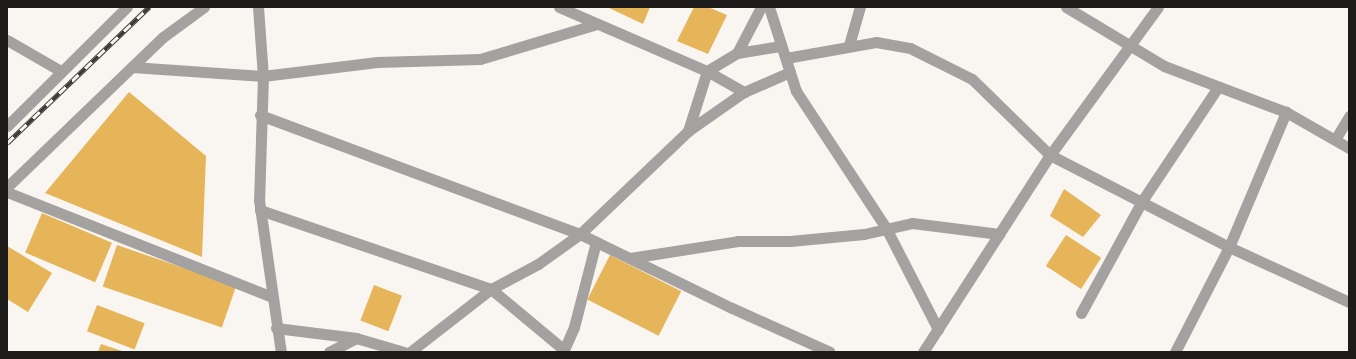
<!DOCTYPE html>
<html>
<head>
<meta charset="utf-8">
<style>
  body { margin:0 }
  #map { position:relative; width:1356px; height:359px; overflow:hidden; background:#f9f6f1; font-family:"Sofia Sans Condensed",sans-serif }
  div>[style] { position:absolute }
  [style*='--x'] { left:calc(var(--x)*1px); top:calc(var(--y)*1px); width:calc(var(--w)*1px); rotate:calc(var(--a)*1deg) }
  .building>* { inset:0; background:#e6b55a; transform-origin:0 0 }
  .minor>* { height:11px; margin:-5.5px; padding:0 5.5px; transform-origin:5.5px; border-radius:5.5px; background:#a4a1a1 }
  .rail>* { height:4.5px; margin-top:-2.25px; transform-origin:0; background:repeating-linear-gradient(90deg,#f9f6f1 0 9px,#3a3936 0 18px); box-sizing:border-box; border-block:1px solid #3a3936 }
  span { translate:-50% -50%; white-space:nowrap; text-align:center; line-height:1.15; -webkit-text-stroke:3px #f9f6f1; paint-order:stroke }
  .frame { position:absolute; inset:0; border:8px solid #1d1c1a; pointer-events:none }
</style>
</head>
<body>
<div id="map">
  <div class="building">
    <div style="clip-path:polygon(607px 7px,650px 7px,643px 24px)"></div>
    <div style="clip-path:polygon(694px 7px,708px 7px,727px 15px,708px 54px,677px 41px)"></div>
    <div style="clip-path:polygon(129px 92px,206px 156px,202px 257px,45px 193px)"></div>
    <div style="clip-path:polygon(1064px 189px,1101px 215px,1083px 237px,1050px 216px)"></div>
    <div style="left:42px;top:213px;width:76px;height:43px;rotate:23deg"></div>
    <div style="left:1066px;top:235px;width:42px;height:37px;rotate:33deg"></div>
    <div style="left:117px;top:245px;width:126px;height:44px;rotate:19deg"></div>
    <div style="clip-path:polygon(7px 246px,52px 273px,28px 312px,7px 299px)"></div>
    <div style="left:610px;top:255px;width:80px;height:50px;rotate:27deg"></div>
    <div style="left:374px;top:285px;width:30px;height:38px;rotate:21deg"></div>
    <div style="left:97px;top:305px;width:51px;height:28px;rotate:21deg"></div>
    <div style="clip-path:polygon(101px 344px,125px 352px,98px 352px)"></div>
  </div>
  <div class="minor">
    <div style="--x:258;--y:7;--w:69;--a:85.9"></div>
    <div style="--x:263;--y:76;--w:124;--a:91.8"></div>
    <div style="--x:259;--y:200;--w:154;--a:81.8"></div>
    <div style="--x:559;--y:7;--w:161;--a:23.4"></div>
    <div style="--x:707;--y:71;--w:43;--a:29.6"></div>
    <div style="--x:769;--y:7;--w:88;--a:72.2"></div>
    <div style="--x:796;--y:91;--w:164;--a:56.7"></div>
    <div style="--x:886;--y:228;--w:114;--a:62.8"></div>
    <div style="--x:1066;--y:7;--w:114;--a:31"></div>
    <div style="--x:1164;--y:66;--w:130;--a:20.7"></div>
    <div style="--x:1286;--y:112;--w:73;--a:29.7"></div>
    <div style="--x:7;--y:40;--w:62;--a:29.9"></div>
    <div style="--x:849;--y:45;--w:40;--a:-74"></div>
    <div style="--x:737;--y:53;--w:52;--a:-62.4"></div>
    <div style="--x:786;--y:58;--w:91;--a:-10.1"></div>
    <div style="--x:876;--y:42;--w:35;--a:10"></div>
    <div style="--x:910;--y:48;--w:69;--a:26.6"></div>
    <div style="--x:972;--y:79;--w:109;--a:44.3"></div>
    <div style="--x:1050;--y:155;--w:201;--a:27.2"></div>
    <div style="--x:1229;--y:247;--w:132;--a:24.6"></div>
    <div style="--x:132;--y:67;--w:131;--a:3.9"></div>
    <div style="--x:263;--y:76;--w:115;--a:-7"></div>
    <div style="--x:377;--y:62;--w:103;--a:-1.7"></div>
    <div style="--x:480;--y:59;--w:122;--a:-16.7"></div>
    <div style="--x:260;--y:115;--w:341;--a:20.4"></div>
    <div style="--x:580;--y:234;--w:169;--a:26"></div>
    <div style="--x:732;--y:308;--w:107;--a:24.2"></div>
    <div style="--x:7;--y:126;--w:169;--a:-44.8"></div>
    <div style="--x:688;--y:131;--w:63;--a:-72.4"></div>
    <div style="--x:707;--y:71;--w:35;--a:-31"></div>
    <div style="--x:737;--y:53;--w:44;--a:-9.2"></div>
    <div style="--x:1336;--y:138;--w:26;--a:-59"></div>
    <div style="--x:7;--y:187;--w:216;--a:-43.9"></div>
    <div style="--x:163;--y:37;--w:51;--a:-36.2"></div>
    <div style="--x:7;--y:192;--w:285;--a:21.6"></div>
    <div style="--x:260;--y:210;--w:244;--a:18.9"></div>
    <div style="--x:491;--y:289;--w:94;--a:39.8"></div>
    <div style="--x:630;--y:258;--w:109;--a:-8.9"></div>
    <div style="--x:738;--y:241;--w:52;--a:0"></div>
    <div style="--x:790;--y:241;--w:74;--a:-5.4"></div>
    <div style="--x:864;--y:234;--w:49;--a:-12.9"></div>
    <div style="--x:912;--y:223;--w:88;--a:7.2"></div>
    <div style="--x:1081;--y:313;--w:128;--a:-61.4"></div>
    <div style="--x:1142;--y:201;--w:137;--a:-56.3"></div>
    <div style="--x:276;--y:328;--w:81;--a:7.1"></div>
    <div style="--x:356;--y:338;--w:50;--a:16.3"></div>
    <div style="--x:329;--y:352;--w:30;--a:-27"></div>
    <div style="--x:410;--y:352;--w:103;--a:-37.9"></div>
    <div style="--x:491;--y:289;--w:53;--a:-28"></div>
    <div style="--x:538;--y:264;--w:52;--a:-35.5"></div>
    <div style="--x:580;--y:234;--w:149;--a:-43.6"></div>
    <div style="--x:688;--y:131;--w:68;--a:-34.9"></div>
    <div style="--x:744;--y:92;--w:50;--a:-23.5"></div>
    <div style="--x:563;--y:352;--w:27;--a:-66"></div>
    <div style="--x:574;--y:327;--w:88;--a:-75.5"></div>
    <div style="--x:923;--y:352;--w:234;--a:-57.2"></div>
    <div style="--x:1050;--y:155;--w:183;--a:-53.9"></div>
    <div style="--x:1175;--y:352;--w:118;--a:-62.8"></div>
    <div style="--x:1229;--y:247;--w:147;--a:-67.1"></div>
  </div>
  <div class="rail">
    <div style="--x:7;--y:143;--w:197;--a:-43.8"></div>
  </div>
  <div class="frame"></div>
</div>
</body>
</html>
